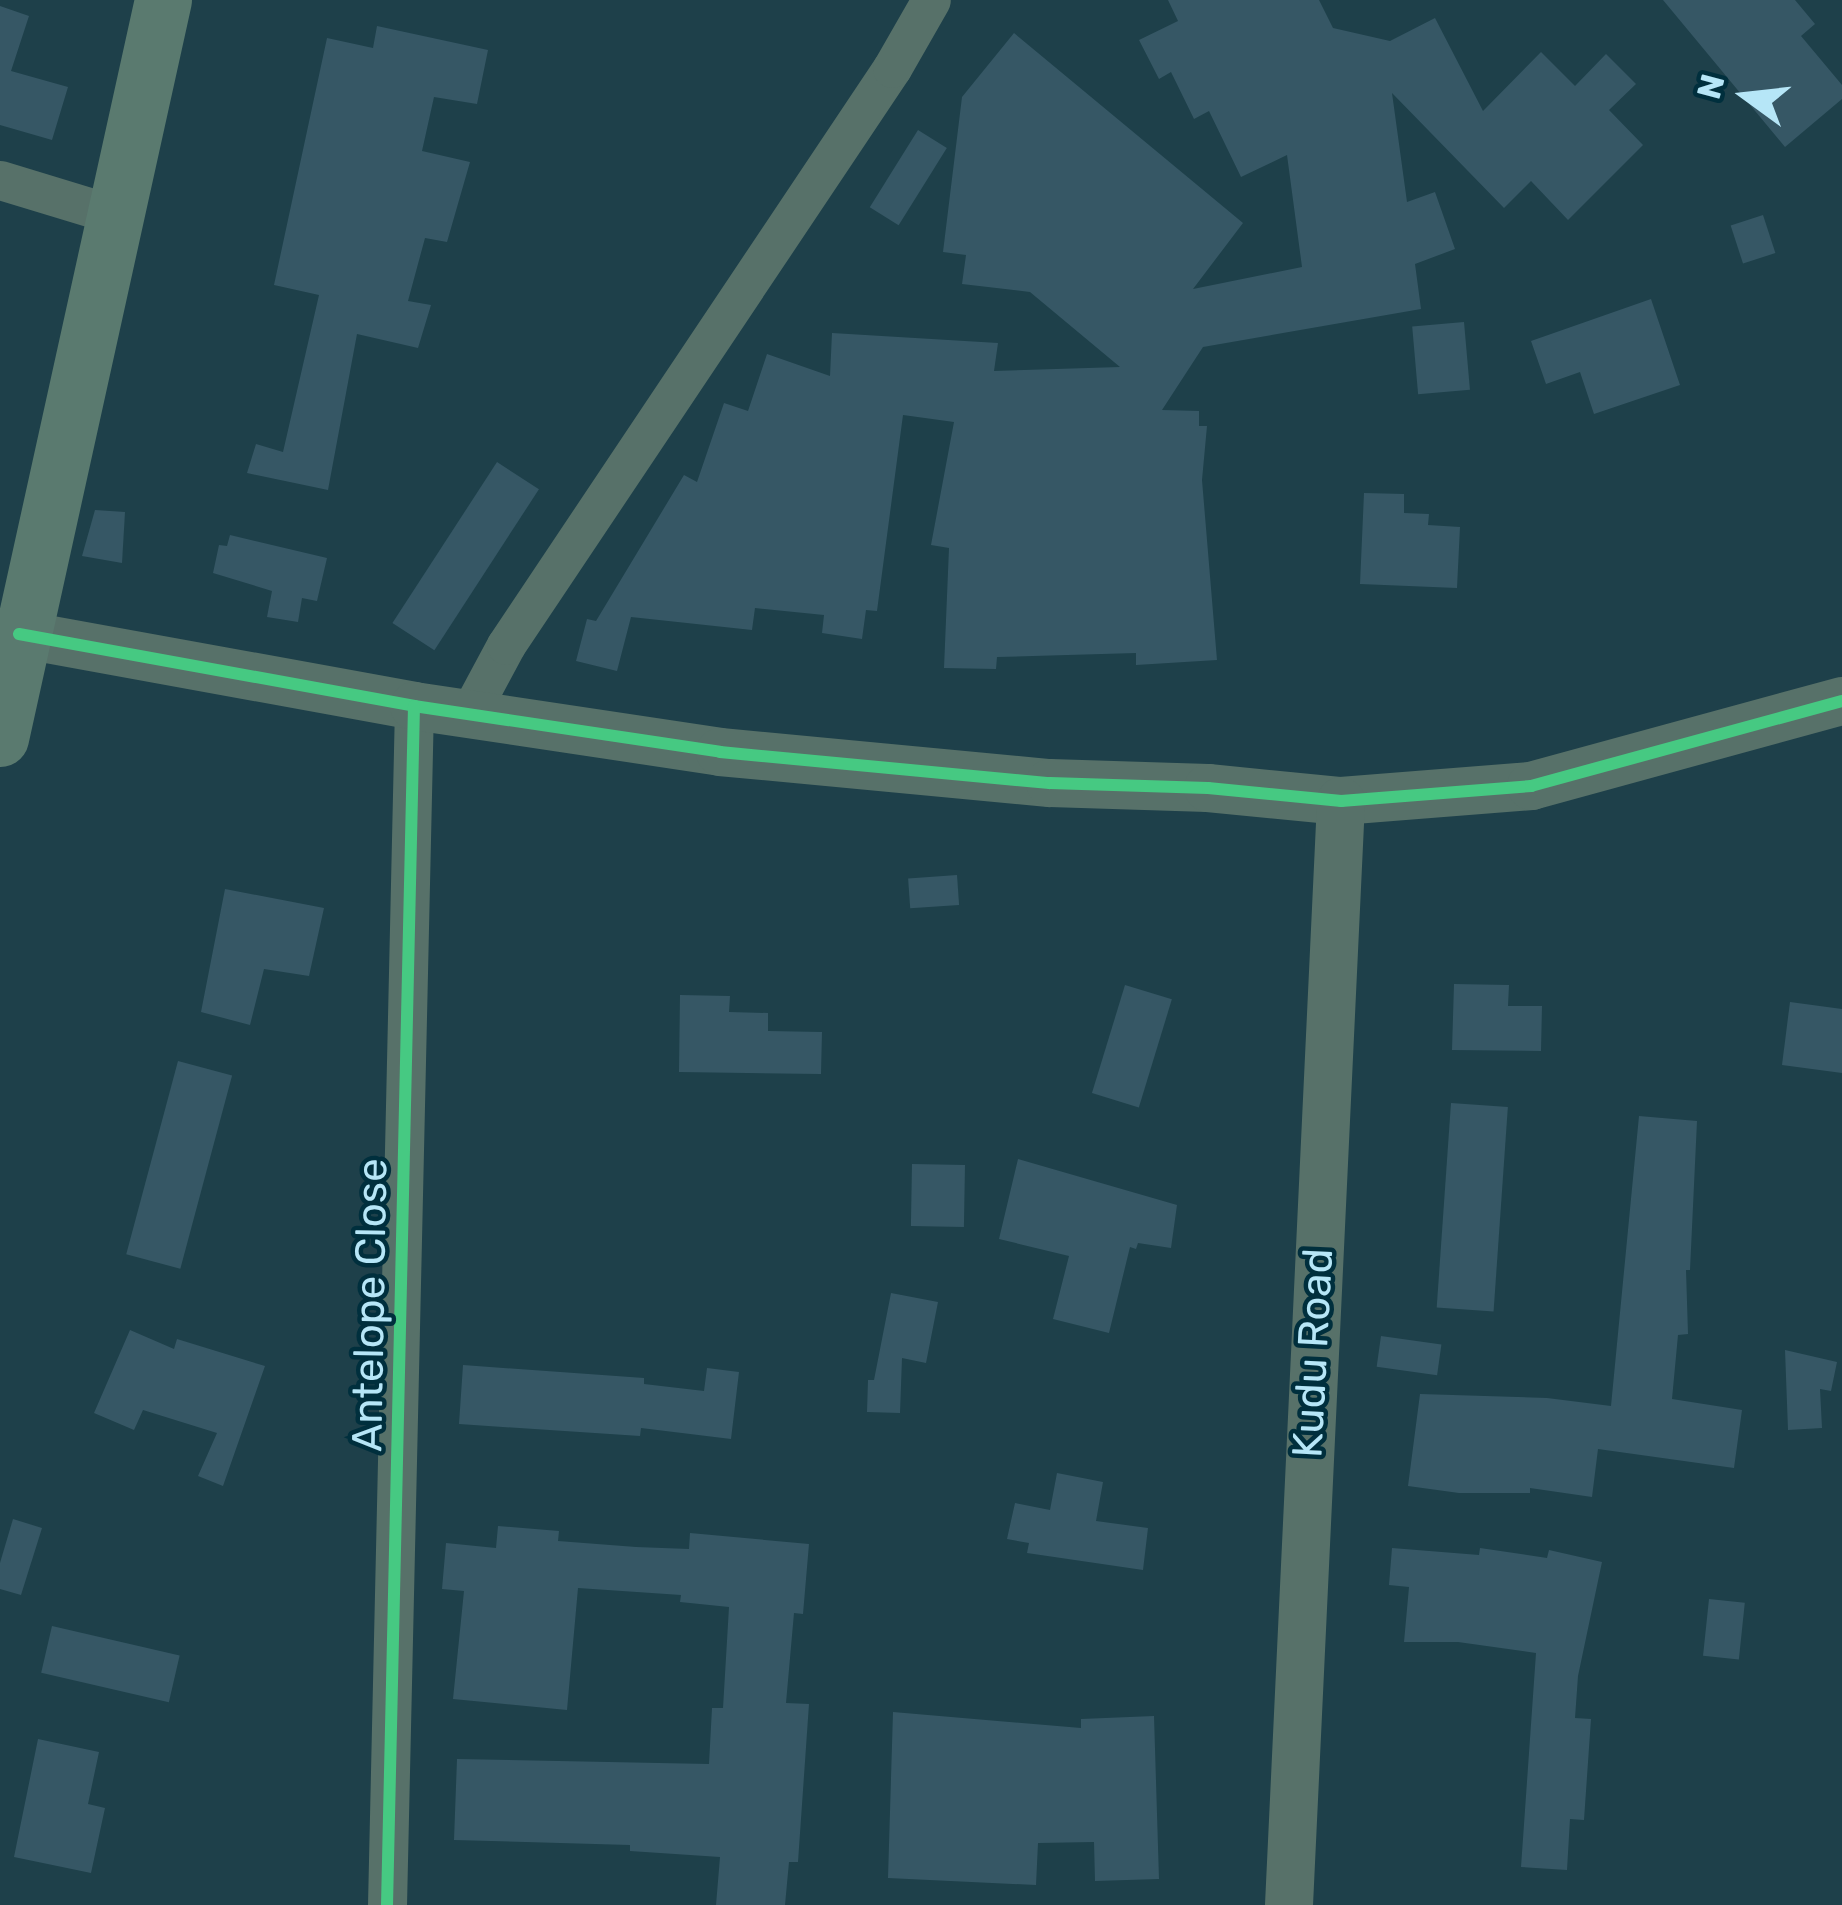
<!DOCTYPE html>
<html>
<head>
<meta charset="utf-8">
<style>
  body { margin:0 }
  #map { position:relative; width:1842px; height:1905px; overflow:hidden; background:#1e404a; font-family:Rubik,sans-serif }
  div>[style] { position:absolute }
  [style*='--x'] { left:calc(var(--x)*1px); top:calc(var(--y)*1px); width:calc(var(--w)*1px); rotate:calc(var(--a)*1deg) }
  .building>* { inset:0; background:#365765; transform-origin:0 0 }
  .minor>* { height:39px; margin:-19.5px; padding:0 19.5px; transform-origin:19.5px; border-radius:19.5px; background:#577169 }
  .tertiary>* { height:48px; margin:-24px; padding:0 24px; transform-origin:24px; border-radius:24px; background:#577169 }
  .secondary>* { height:57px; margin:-28.5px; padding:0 28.5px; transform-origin:28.5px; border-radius:28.5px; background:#5a7a6f }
  .cycleway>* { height:12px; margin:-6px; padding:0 6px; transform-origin:6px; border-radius:6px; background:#46c982 }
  span { translate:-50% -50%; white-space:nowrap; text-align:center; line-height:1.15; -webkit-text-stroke:9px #002f3d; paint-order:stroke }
  .street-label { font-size:42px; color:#b6e6f7 }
  .north { position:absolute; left:1686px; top:36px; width:120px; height:120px; -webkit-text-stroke:9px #002f3d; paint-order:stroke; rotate:285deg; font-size:33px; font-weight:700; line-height:48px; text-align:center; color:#b6e6f7 }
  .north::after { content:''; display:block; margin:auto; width:42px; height:54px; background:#b6e6f7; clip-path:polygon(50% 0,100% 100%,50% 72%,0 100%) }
</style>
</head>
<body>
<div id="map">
  <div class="building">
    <div style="clip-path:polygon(1168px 0,1319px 0,1333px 28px,1390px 41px,1435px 18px,1483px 111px,1541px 52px,1575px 86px,1606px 54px,1636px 84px,1609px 110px,1643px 145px,1568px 220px,1531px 181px,1504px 208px,1392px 93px,1407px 202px,1435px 192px,1455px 249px,1415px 264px,1421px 309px,1203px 347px,1162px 410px,1199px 411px,1199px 426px,1207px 426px,1202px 480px,1217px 660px,1136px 665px,1136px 653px,997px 657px,996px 669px,944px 668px,949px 548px,931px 545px,954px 422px,903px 415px,877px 611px,866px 610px,862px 639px,822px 633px,824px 615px,755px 608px,752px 630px,631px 617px,617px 671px,576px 661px,587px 619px,596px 621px,684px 475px,697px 482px,724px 403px,748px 411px,767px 354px,830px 376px,832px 333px,998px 343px,994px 371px,1120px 367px,1030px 292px,962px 284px,966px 255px,943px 252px,962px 97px,1014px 33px,1243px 223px,1193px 289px,1302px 267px,1287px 155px,1241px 177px,1209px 111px,1194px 119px,1171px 72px,1159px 79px,1139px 40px,1178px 21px)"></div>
    <div style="clip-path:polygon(1663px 0,1795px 0,1815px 24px,1801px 36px,1842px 85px,1842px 99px,1785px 147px)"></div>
    <div style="clip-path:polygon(0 6px,29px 16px,11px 71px,68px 87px,52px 140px,0 125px)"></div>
    <div style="clip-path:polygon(377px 26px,488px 50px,477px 104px,434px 97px,422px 151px,470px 162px,447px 242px,425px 238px,408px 301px,431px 305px,418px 348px,357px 334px,328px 490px,247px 473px,256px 444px,283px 452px,319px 295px,274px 285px,327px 38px,373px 48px)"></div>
    <div style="left:918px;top:130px;width:34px;height:91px;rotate:32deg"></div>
    <div style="left:1763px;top:215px;width:40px;height:34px;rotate:72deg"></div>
    <div style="clip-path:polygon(1651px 299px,1680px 385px,1594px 414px,1580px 372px,1546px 384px,1531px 341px)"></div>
    <div style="left:1464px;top:322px;width:68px;height:52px;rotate:85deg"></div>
    <div style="left:497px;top:462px;width:50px;height:192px;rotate:33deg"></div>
    <div style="clip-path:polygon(1364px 493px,1404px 494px,1404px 513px,1429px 514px,1428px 525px,1460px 527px,1457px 588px,1360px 584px)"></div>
    <div style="clip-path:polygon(95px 510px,125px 512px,122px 563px,82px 556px)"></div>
    <div style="clip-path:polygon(230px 535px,327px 558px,317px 601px,302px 598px,298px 622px,267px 617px,272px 591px,213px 573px,219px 545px,227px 546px)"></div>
    <div style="left:957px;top:875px;width:30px;height:49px;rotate:86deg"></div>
    <div style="clip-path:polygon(225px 889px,324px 908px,309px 976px,264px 969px,250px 1025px,201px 1012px)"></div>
    <div style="clip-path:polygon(1454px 984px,1509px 985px,1508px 1006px,1542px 1006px,1541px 1051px,1452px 1050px)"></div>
    <div style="left:1125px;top:985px;width:49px;height:113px;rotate:17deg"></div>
    <div style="clip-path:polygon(680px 995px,730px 996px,729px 1012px,768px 1013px,768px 1031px,822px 1032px,821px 1074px,679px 1072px)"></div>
    <div style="clip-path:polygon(1790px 1002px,1842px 1009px,1842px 1073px,1782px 1065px)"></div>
    <div style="left:178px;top:1061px;width:56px;height:200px;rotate:15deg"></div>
    <div style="left:1451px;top:1103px;width:57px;height:205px;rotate:4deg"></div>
    <div style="clip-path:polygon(1639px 1116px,1697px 1121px,1690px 1270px,1686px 1270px,1688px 1334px,1678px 1335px,1672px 1399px,1742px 1410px,1734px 1468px,1598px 1449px,1592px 1497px,1530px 1488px,1530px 1493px,1459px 1493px,1408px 1486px,1420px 1394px,1547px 1398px,1611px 1406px)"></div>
    <div style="clip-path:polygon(1018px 1159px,1177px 1205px,1171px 1248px,1138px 1243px,1136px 1249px,1130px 1247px,1109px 1333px,1053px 1319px,1069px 1256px,999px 1239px)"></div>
    <div style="left:912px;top:1164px;width:53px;height:62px;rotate:1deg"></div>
    <div style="clip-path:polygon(891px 1293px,938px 1302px,926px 1363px,902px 1358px,900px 1413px,867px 1412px,868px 1380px,874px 1380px)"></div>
    <div style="clip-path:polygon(130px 1330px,174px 1349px,177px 1339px,265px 1366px,223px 1486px,198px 1476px,217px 1433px,143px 1410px,134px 1430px,94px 1413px)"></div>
    <div style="left:1381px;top:1336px;width:61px;height:31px;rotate:8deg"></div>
    <div style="clip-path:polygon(1785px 1350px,1837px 1362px,1831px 1391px,1820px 1389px,1822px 1428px,1788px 1430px)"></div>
    <div style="clip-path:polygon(463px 1365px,644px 1378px,644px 1384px,704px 1391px,707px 1368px,739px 1372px,731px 1439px,641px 1428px,640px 1436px,459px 1424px)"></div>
    <div style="clip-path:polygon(1057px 1473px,1103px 1482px,1096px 1521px,1148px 1528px,1143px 1570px,1027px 1553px,1029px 1543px,1007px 1539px,1015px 1503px,1050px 1510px)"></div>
    <div style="clip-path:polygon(13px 1519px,42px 1528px,21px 1595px,0 1589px,0 1563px)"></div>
    <div style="clip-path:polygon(498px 1526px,559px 1531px,558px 1541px,636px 1547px,689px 1549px,690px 1533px,809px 1544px,803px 1614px,794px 1613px,786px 1703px,809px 1704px,798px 1862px,789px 1862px,785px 1905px,716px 1905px,720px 1857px,630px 1851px,630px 1845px,454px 1840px,457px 1759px,709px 1764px,712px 1708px,723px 1708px,729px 1607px,680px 1602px,681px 1595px,578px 1588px,567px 1710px,453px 1699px,464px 1591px,442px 1589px,446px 1543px,496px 1548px)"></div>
    <div style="clip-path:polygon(1392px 1548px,1479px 1555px,1480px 1548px,1547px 1558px,1549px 1550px,1602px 1562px,1578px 1676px,1575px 1718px,1591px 1719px,1584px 1820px,1570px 1819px,1567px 1870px,1521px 1867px,1536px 1653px,1458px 1642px,1404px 1642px,1409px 1587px,1389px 1585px)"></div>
    <div style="left:1709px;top:1599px;width:36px;height:57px;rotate:6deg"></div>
    <div style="left:52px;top:1626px;width:131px;height:48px;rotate:13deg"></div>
    <div style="clip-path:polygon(893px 1712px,1081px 1728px,1081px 1719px,1154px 1716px,1159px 1879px,1095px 1881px,1094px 1842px,1038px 1843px,1036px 1885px,888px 1878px)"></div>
    <div style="clip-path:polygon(38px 1739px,99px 1752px,88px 1804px,105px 1808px,91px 1873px,14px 1857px)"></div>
  </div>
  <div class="minor">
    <div style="--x:0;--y:180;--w:120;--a:16.9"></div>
    <div style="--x:469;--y:714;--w:78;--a:-61.8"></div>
    <div style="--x:506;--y:645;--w:694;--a:-56.22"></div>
    <div style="--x:892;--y:68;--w:78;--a:-60.2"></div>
    <div style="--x:387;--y:1905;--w:1199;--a:-88.71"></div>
  </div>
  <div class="tertiary">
    <div style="--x:19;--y:634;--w:402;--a:10.3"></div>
    <div style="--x:414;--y:706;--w:309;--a:8.5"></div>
    <div style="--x:720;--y:752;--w:331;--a:5.4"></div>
    <div style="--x:1050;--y:783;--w:158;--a:1.8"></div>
    <div style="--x:1208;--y:788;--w:134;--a:5.6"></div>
    <div style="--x:1341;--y:801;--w:191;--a:-4.5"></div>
    <div style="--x:1531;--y:786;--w:322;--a:-15.3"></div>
    <div style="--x:1289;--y:1905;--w:1105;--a:-87.3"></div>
  </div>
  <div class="secondary">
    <div style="--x:0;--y:738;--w:756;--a:-77.55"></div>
  </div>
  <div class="cycleway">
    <div style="--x:19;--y:634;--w:402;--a:10.3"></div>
    <div style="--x:414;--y:706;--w:309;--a:8.5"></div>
    <div style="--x:720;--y:752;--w:331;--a:5.4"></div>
    <div style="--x:1050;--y:783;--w:158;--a:1.8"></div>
    <div style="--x:1208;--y:788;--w:134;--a:5.6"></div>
    <div style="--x:1341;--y:801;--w:191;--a:-4.5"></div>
    <div style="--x:1531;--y:786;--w:322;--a:-15.3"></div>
    <div style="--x:387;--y:1905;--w:1199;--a:-88.71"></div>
  </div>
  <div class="street-label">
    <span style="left:370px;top:1305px;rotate:-89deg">Antelope Close</span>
    <span style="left:1313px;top:1353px;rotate:-87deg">Kudu Road</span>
  </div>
  <div class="north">N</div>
</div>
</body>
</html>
